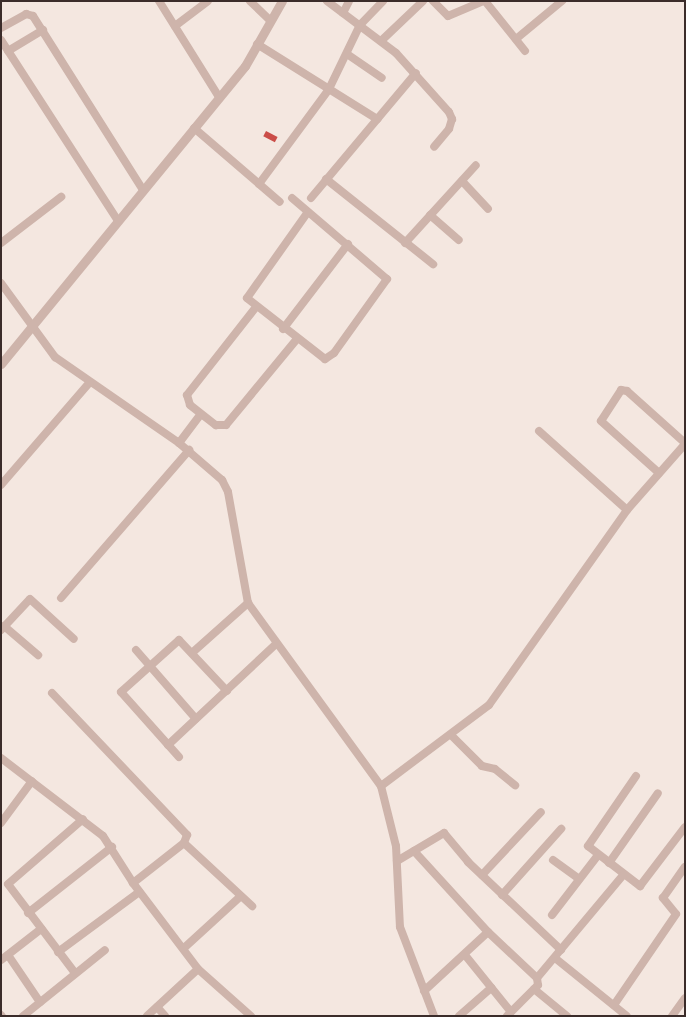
<!DOCTYPE html>
<html>
<head>
<meta charset="utf-8">
<style>
  body { margin:0 }
  #map { position:relative; width:686px; height:1017px; overflow:hidden; background:#f4e7e0; font-family:Arial,sans-serif }
  div>[style] { position:absolute }
  [style*='--x'] { left:calc(var(--x)*1px); top:calc(var(--y)*1px); width:calc(var(--w)*1px); rotate:calc(var(--a)*1deg) }
  .building>* { inset:0; background:#cb4d48; transform-origin:0 0 }
  .minor>* { height:8px; margin:-4px; padding:0 4px; transform-origin:4px; border-radius:4px; background:#ceb4ab }
  .tertiary>* { height:9px; margin:-4.5px; padding:0 4.5px; transform-origin:4.5px; border-radius:4.5px; background:#ceb4ab }
  span { translate:-50% -50%; white-space:nowrap; text-align:center; line-height:1.15; -webkit-text-stroke:5px #fbf2ed; paint-order:stroke }
  .frame { position:absolute; inset:0; border:2px solid #3b2c2a; pointer-events:none }
</style>
</head>
<body>
<div id="map">
  <div class="building">
    <div style="left:266px;top:131px;width:13px;height:6px;rotate:27deg"></div>
  </div>
  <div class="minor">
    <div style="--x:159;--y:1;--w:113;--a:58"></div>
    <div style="--x:250;--y:1;--w:29;--a:44"></div>
    <div style="--x:327;--y:1;--w:86;--a:37"></div>
    <div style="--x:396;--y:53;--w:79;--a:48.1"></div>
    <div style="--x:449;--y:112;--w:8;--a:67"></div>
    <div style="--x:452;--y:119;--w:10;--a:107"></div>
    <div style="--x:449;--y:129;--w:23;--a:130"></div>
    <div style="--x:433;--y:1;--w:21;--a:45"></div>
    <div style="--x:448;--y:16;--w:39;--a:-23"></div>
    <div style="--x:485;--y:1;--w:64;--a:51.3"></div>
    <div style="--x:343;--y:13;--w:13;--a:-63"></div>
    <div style="--x:175;--y:26;--w:41;--a:-37.1"></div>
    <div style="--x:1;--y:28;--w:29;--a:-29"></div>
    <div style="--x:26;--y:14;--w:7;--a:16"></div>
    <div style="--x:33;--y:16;--w:206;--a:57.7"></div>
    <div style="--x:516;--y:39;--w:60;--a:-39.6"></div>
    <div style="--x:1;--y:40;--w:216;--a:57.1"></div>
    <div style="--x:381;--y:41;--w:58;--a:-43.6"></div>
    <div style="--x:257;--y:44;--w:142;--a:32"></div>
    <div style="--x:8;--y:51;--w:41;--a:-31"></div>
    <div style="--x:347;--y:54;--w:42;--a:34.4"></div>
    <div style="--x:194;--y:128;--w:113;--a:40.7"></div>
    <div style="--x:326;--y:179;--w:137;--a:38.5"></div>
    <div style="--x:462;--y:181;--w:38;--a:47"></div>
    <div style="--x:259;--y:184;--w:118;--a:-53.6"></div>
    <div style="--x:329;--y:89;--w:71;--a:-64.2"></div>
    <div style="--x:360;--y:25;--w:33;--a:-46"></div>
    <div style="--x:292;--y:198;--w:125;--a:40.5"></div>
    <div style="--x:387;--y:279;--w:91;--a:125.6"></div>
    <div style="--x:334;--y:353;--w:11;--a:146"></div>
    <div style="--x:325;--y:359;--w:99;--a:-142"></div>
    <div style="--x:247;--y:298;--w:105;--a:-54.7"></div>
    <div style="--x:311;--y:198;--w:163;--a:-50"></div>
    <div style="--x:430;--y:215;--w:38;--a:41"></div>
    <div style="--x:1;--y:243;--w:76;--a:-37.5"></div>
    <div style="--x:405;--y:243;--w:105;--a:-47.7"></div>
    <div style="--x:1;--y:283;--w:92;--a:53.9"></div>
    <div style="--x:55;--y:357;--w:151;--a:34.7"></div>
    <div style="--x:179;--y:443;--w:57;--a:40.7"></div>
    <div style="--x:222;--y:480;--w:13;--a:63"></div>
    <div style="--x:228;--y:492;--w:113;--a:79.8"></div>
    <div style="--x:248;--y:603;--w:226;--a:54"></div>
    <div style="--x:381;--y:786;--w:62;--a:76"></div>
    <div style="--x:396;--y:846;--w:81;--a:87.2"></div>
    <div style="--x:400;--y:927;--w:95;--a:69.1"></div>
    <div style="--x:256;--y:307;--w:112;--a:128.1"></div>
    <div style="--x:187;--y:395;--w:10;--a:73"></div>
    <div style="--x:190;--y:405;--w:33;--a:38"></div>
    <div style="--x:216;--y:425;--w:10;--a:0"></div>
    <div style="--x:226;--y:425;--w:110;--a:-50.5"></div>
    <div style="--x:283;--y:329;--w:107;--a:-52.6"></div>
    <div style="--x:539;--y:431;--w:118;--a:41.9"></div>
    <div style="--x:179;--y:443;--w:36;--a:-53"></div>
    <div style="--x:659;--y:473;--w:78;--a:-138.1"></div>
    <div style="--x:601;--y:421;--w:37;--a:-57"></div>
    <div style="--x:621;--y:390;--w:6;--a:9"></div>
    <div style="--x:627;--y:391;--w:78;--a:41.9"></div>
    <div style="--x:1;--y:485;--w:135;--a:-49.2"></div>
    <div style="--x:61;--y:598;--w:196;--a:-49.1"></div>
    <div style="--x:4;--y:626;--w:45;--a:40.5"></div>
    <div style="--x:1;--y:630;--w:42;--a:-46.9"></div>
    <div style="--x:30;--y:599;--w:59;--a:42.3"></div>
    <div style="--x:136;--y:650;--w:91;--a:49"></div>
    <div style="--x:193;--y:652;--w:74;--a:-41.7"></div>
    <div style="--x:52;--y:693;--w:196;--a:46.4"></div>
    <div style="--x:187;--y:835;--w:9;--a:111"></div>
    <div style="--x:184;--y:843;--w:65;--a:141.9"></div>
    <div style="--x:452;--y:736;--w:42;--a:45"></div>
    <div style="--x:482;--y:766;--w:13;--a:13"></div>
    <div style="--x:495;--y:769;--w:26;--a:39"></div>
    <div style="--x:168;--y:745;--w:148;--a:-43.1"></div>
    <div style="--x:179;--y:757;--w:87;--a:-131.7"></div>
    <div style="--x:121;--y:692;--w:78;--a:-41.9"></div>
    <div style="--x:179;--y:640;--w:70;--a:46.7"></div>
    <div style="--x:1;--y:758;--w:128;--a:37.4"></div>
    <div style="--x:103;--y:836;--w:56;--a:57.4"></div>
    <div style="--x:133;--y:883;--w:108;--a:52.9"></div>
    <div style="--x:198;--y:969;--w:71;--a:41.6"></div>
    <div style="--x:636;--y:776;--w:85;--a:124.4"></div>
    <div style="--x:588;--y:846;--w:66;--a:37.6"></div>
    <div style="--x:640;--y:886;--w:74;--a:-52.7"></div>
    <div style="--x:381;--y:786;--w:135;--a:-36.9"></div>
    <div style="--x:489;--y:705;--w:239;--a:-54.7"></div>
    <div style="--x:627;--y:510;--w:88;--a:-48.7"></div>
    <div style="--x:1;--y:823;--w:52;--a:-53.6"></div>
    <div style="--x:184;--y:843;--w:93;--a:42.8"></div>
    <div style="--x:414;--y:851;--w:110;--a:47.6"></div>
    <div style="--x:488;--y:932;--w:67;--a:43.2"></div>
    <div style="--x:537;--y:978;--w:7;--a:82"></div>
    <div style="--x:538;--y:985;--w:44;--a:135"></div>
    <div style="--x:553;--y:860;--w:32;--a:36"></div>
    <div style="--x:397;--y:861;--w:55;--a:-30.8"></div>
    <div style="--x:444;--y:833;--w:38;--a:50"></div>
    <div style="--x:468;--y:862;--w:128;--a:43.4"></div>
    <div style="--x:609;--y:863;--w:85;--a:-55"></div>
    <div style="--x:482;--y:875;--w:86;--a:-46.9"></div>
    <div style="--x:502;--y:895;--w:89;--a:-48.2"></div>
    <div style="--x:28;--y:913;--w:107;--a:-38.2"></div>
    <div style="--x:552;--y:915;--w:76;--a:-52.5"></div>
    <div style="--x:184;--y:948;--w:77;--a:-42.4"></div>
    <div style="--x:58;--y:952;--w:101;--a:-36.5"></div>
    <div style="--x:8;--y:955;--w:57;--a:55.8"></div>
    <div style="--x:465;--y:955;--w:73;--a:51.1"></div>
    <div style="--x:555;--y:958;--w:92;--a:38.9"></div>
    <div style="--x:1;--y:960;--w:51;--a:-37.8"></div>
    <div style="--x:75;--y:973;--w:111;--a:-127"></div>
    <div style="--x:8;--y:884;--w:99;--a:-40.9"></div>
    <div style="--x:537;--y:978;--w:134;--a:-50.1"></div>
    <div style="--x:534;--y:989;--w:43;--a:39.3"></div>
    <div style="--x:424;--y:991;--w:87;--a:-42.7"></div>
    <div style="--x:614;--y:1005;--w:110;--a:-55.7"></div>
    <div style="--x:676;--y:914;--w:21;--a:-129"></div>
    <div style="--x:663;--y:898;--w:38;--a:-55"></div>
    <div style="--x:157;--y:1007;--w:12;--a:48"></div>
    <div style="--x:1;--y:1015;--w:1;--a:45"></div>
    <div style="--x:23;--y:1016;--w:105;--a:-38.8"></div>
    <div style="--x:147;--y:1016;--w:69;--a:-42.7"></div>
    <div style="--x:459;--y:1016;--w:43;--a:-41.2"></div>
    <div style="--x:672;--y:1016;--w:22;--a:-54"></div>
  </div>
  <div class="tertiary">
    <div style="--x:1;--y:364;--w:385;--a:-50.7"></div>
    <div style="--x:245;--y:66;--w:75;--a:-60.4"></div>
  </div>
  <div class="frame"></div>
</div>
</body>
</html>
